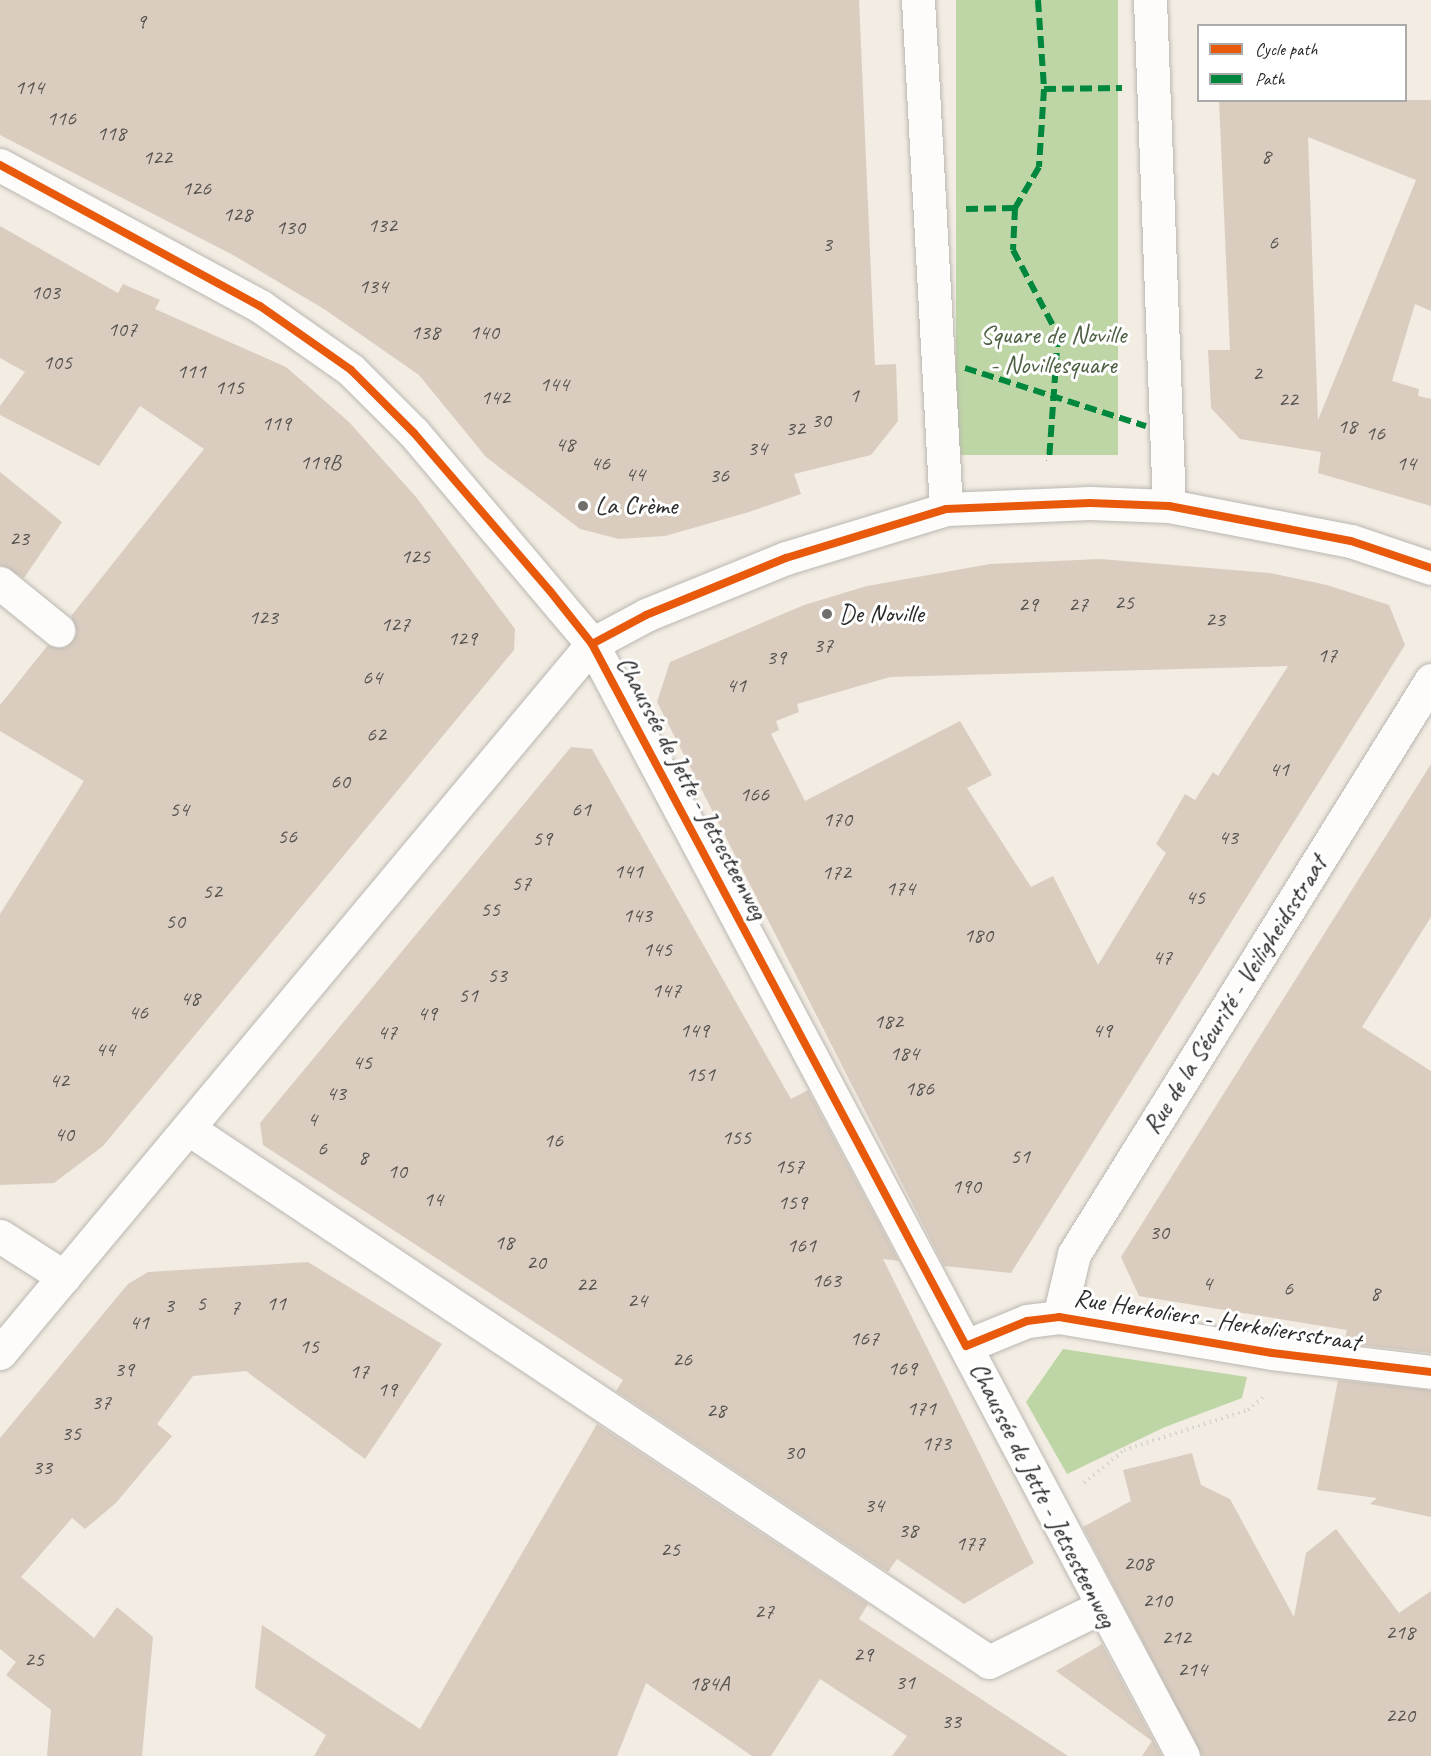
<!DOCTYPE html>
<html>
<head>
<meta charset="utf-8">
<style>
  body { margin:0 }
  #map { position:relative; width:1431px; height:1756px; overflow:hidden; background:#f2ece2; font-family:Caveat,sans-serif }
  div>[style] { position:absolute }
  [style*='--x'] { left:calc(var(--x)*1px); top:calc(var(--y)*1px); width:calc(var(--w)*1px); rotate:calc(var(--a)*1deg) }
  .green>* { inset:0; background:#bed6a5; transform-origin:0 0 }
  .building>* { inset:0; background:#dacdc0 }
  .path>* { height:4px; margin-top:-2px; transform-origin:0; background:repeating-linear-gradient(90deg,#d6d5d3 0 1.5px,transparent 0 6px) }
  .roads { filter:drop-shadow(0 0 2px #bab7b1) drop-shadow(0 0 2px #bab7b1) }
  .minor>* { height:33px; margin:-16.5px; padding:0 16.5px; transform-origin:16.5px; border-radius:16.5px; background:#fdfcfb }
  .quiet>* { height:6px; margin-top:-3px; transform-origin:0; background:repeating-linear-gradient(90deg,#00873e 0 12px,transparent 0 18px) }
  .cycleway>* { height:8px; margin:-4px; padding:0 4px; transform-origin:4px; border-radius:4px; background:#e8590c }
  .dots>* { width:16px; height:16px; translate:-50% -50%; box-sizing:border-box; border:3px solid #fff; border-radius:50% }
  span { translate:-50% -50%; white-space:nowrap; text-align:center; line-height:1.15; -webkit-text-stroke:6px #fff; paint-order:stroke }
  .number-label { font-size:22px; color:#575450 }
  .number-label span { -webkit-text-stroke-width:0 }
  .park-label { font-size:26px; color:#4f6144 }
  .poi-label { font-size:26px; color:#2b2b2b }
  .left { translate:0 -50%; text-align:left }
  .street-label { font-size:26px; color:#2b2b2b }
  .legend { position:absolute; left:1197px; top:24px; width:210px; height:78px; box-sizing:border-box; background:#fff; border:2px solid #aaa; margin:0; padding:8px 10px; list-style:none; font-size:18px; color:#2b2b2b }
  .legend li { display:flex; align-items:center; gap:12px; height:30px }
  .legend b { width:30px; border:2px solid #aaa }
</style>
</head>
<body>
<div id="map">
  <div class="green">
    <div style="left:956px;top:0;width:162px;height:455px"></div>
    <div style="clip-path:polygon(1063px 1349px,1247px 1377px,1242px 1398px,1165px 1427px,1067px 1474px,1026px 1402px)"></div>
  </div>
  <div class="building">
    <div style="clip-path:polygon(0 0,859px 0,875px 365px,896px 364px,898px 421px,871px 455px,794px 474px,801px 494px,749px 512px,665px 536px,619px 539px,580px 529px,486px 457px,419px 375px,324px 309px,233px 255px,0 135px)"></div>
    <div style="clip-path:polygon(evenodd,1219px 100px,1431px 100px,1431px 311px,1415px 304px,1392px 381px,1419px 389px,1418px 396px,1431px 399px,1431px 506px,1318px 473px,1321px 452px,1240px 439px,1211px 408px,1208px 350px,1230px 350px,1219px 100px,1308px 137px,1416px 180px,1318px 420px,1308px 137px)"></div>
    <div style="clip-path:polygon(0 226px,118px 293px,123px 284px,160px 300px,155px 309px,286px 367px,349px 422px,416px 497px,515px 629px,514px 650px,103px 1146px,54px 1183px,0 1185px,0 914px,84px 781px,0 731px,0 705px,48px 645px,64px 648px,73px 641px,77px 632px,71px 616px,204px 449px,140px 406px,99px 466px,0 415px,0 406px,25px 372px,0 358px)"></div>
    <div style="clip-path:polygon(0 472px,62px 522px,24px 578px,0 565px)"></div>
    <div style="clip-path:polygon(evenodd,1100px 559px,1270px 573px,1327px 585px,1389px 605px,1405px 645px,1011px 1273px,944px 1266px,657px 702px,670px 662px,804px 605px,867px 586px,990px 564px,1100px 559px,1288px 666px,1218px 776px,1213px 772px,1195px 800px,1185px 794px,1156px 844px,1166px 853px,1098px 965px,1053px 876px,1031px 887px,967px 788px,992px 775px,960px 721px,805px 801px,771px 734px,779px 730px,776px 721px,799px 712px,797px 704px,890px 677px,1288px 666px)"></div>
    <div style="clip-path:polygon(571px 747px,592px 749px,791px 1099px,808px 1090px,899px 1261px,883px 1259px,1034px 1563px,964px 1604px,897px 1559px,888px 1572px,616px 1391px,623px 1380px,263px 1145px,260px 1123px)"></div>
    <div style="clip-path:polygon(1431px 764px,1431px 917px,1362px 1027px,1431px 1071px,1431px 1353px,1344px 1343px,1347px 1330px,1139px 1296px,1121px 1257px)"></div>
    <div style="clip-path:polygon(308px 1262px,442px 1344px,365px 1459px,246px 1371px,193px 1376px,157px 1424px,172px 1436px,116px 1503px,85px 1529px,72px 1518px,21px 1577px,94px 1638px,117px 1607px,153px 1637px,142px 1756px,47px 1756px,51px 1710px,6px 1675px,16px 1662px,0 1649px,0 1438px,128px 1284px,148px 1272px)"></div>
    <div style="clip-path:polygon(1338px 1380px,1431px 1390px,1431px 1517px,1370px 1504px,1377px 1498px,1317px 1490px)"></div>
    <div style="clip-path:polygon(597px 1424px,868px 1604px,859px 1619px,1068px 1756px,892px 1756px,907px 1736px,820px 1679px,771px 1756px,752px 1756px,646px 1683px,617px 1756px,314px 1756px,326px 1735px,255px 1688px,262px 1625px,420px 1729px)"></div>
    <div style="clip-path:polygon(1192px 1453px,1201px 1485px,1230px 1499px,1294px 1617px,1306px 1553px,1336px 1529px,1399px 1613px,1431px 1591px,1431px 1756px,1202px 1756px,1083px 1527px,1131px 1501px,1123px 1470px)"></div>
    <div style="clip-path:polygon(1102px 1644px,1162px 1756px,1142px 1756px,1152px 1741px,1056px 1671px)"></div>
  </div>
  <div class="path">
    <div style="--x:1084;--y:1483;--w:52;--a:-39.5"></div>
    <div style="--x:1124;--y:1450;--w:130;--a:-17.9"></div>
    <div style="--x:1248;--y:1410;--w:23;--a:-41"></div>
  </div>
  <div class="roads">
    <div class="minor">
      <div style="--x:918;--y:0;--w:510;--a:86.85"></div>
      <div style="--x:1150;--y:0;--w:506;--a:87.85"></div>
      <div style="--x:0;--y:165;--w:296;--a:28.5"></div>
      <div style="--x:260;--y:306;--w:111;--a:35.1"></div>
      <div style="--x:351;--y:370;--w:89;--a:45"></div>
      <div style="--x:414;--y:433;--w:276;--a:49.8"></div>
      <div style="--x:592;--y:644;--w:1259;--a:62.01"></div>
      <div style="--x:0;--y:583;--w:75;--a:39"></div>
      <div style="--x:189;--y:1129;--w:961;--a:33.67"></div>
      <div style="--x:989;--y:1662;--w:125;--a:-26.2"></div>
      <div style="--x:0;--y:1236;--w:76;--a:32.6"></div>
      <div style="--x:1059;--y:1317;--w:65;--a:-76.6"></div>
      <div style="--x:1074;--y:1254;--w:676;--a:-58.12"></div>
      <div style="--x:966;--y:1346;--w:66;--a:-22.3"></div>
      <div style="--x:1027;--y:1321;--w:32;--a:-7"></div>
      <div style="--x:1059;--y:1317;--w:216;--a:9.6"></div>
      <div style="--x:1272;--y:1353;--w:160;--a:6.8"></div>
      <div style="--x:0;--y:1353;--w:924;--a:-50.14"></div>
      <div style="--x:592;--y:644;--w:61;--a:-28.2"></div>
      <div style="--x:646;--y:615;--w:151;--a:-22.2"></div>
      <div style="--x:786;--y:558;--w:167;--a:-17"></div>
      <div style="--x:946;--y:509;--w:144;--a:-2.4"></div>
      <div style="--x:1090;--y:503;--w:79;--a:2.2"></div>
      <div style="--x:1169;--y:506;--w:185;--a:10.9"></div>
      <div style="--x:1351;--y:541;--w:84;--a:18.6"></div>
    </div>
  </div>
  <div class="quiet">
    <div style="--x:1038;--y:0;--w:89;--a:86.1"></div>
    <div style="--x:1044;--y:89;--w:78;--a:93.7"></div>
    <div style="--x:1039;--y:167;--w:48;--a:120.3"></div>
    <div style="--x:1015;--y:208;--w:42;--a:92.7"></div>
    <div style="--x:1013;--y:250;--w:96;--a:62.1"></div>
    <div style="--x:1058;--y:335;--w:126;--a:94.1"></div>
    <div style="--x:1044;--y:89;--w:78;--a:-0.7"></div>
    <div style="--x:966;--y:209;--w:49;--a:-1.2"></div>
    <div style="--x:965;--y:368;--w:190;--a:17.8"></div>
  </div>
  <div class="cycleway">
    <div style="--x:0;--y:165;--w:296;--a:28.5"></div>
    <div style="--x:260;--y:306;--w:111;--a:35.1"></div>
    <div style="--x:351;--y:370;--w:89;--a:45"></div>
    <div style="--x:414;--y:433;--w:208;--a:49.3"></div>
    <div style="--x:550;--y:591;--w:68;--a:51.6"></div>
    <div style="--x:592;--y:644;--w:795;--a:61.95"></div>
    <div style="--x:966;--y:1346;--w:66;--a:-22.3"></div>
    <div style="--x:1027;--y:1321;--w:32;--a:-7"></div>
    <div style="--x:1059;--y:1317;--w:216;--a:9.6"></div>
    <div style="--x:1272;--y:1353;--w:160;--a:6.8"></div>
    <div style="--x:592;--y:644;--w:61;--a:-28.2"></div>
    <div style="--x:646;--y:615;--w:151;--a:-22.2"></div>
    <div style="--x:786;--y:558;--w:167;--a:-17"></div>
    <div style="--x:946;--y:509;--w:144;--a:-2.4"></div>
    <div style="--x:1090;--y:503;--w:79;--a:2.2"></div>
    <div style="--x:1169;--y:506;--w:185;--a:10.9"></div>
    <div style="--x:1351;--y:541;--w:84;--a:18.6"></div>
  </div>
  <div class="dots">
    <div style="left:583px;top:506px;background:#716f6b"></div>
    <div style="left:827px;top:614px;background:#716f6b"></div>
  </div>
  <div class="number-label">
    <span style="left:141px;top:22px">9</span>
    <span style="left:29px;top:88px">114</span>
    <span style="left:61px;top:119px">116</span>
    <span style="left:111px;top:134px">118</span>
    <span style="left:1266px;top:157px">8</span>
    <span style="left:157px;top:158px">122</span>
    <span style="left:196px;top:189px">126</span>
    <span style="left:237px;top:215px">128</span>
    <span style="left:382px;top:226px">132</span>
    <span style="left:290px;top:228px">130</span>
    <span style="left:1273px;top:243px">6</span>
    <span style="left:827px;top:245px">3</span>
    <span style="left:373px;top:287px">134</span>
    <span style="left:45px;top:293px">103</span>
    <span style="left:122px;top:330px">107</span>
    <span style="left:425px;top:333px">138</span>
    <span style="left:484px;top:333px">140</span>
    <span style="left:57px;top:363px">105</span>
    <span style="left:191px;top:372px">111</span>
    <span style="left:1257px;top:374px">2</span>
    <span style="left:554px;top:385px">144</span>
    <span style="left:229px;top:388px">115</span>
    <span style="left:854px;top:396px">1</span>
    <span style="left:495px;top:398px">142</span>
    <span style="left:1288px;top:400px">22</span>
    <span style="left:821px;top:421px">30</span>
    <span style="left:276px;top:424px">119</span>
    <span style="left:1347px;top:427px">18</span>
    <span style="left:795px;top:429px">32</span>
    <span style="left:1375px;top:434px">16</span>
    <span style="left:565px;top:445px">48</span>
    <span style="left:757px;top:449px">34</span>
    <span style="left:320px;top:463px">119B</span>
    <span style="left:600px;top:464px">46</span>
    <span style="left:1406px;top:464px">14</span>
    <span style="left:635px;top:475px">44</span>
    <span style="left:719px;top:476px">36</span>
    <span style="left:19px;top:539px">23</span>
    <span style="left:415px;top:557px">125</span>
    <span style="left:1124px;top:603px">25</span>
    <span style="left:1028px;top:605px">29</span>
    <span style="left:1078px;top:605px">27</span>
    <span style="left:263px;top:618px">123</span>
    <span style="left:1215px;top:620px">23</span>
    <span style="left:395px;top:625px">127</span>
    <span style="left:462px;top:639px">129</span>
    <span style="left:823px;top:646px">37</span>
    <span style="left:1327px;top:656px">17</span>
    <span style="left:776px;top:658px">39</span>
    <span style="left:372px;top:678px">64</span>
    <span style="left:736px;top:686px">41</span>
    <span style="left:376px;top:735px">62</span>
    <span style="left:1279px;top:770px">41</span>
    <span style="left:340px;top:782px">60</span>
    <span style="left:754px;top:795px">166</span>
    <span style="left:179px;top:810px">54</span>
    <span style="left:581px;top:810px">61</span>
    <span style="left:837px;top:820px">170</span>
    <span style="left:287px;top:837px">56</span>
    <span style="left:1228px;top:838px">43</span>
    <span style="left:542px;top:839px">59</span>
    <span style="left:628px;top:872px">141</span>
    <span style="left:836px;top:873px">172</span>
    <span style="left:521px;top:884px">57</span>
    <span style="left:900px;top:889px">174</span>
    <span style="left:212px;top:892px">52</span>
    <span style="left:1195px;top:898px">45</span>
    <span style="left:490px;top:910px">55</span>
    <span style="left:637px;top:916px">143</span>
    <span style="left:175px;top:922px">50</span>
    <span style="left:978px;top:936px">180</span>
    <span style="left:657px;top:950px">145</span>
    <span style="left:1162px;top:958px">47</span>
    <span style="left:497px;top:976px">53</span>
    <span style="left:666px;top:991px">147</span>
    <span style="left:468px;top:996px">51</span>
    <span style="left:190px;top:999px">48</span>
    <span style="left:138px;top:1013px">46</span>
    <span style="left:427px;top:1014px">49</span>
    <span style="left:888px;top:1022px">182</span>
    <span style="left:694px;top:1031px">149</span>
    <span style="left:1102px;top:1031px">49</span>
    <span style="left:387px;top:1033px">47</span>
    <span style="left:105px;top:1050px">44</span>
    <span style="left:904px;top:1054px">184</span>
    <span style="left:362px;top:1063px">45</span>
    <span style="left:700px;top:1075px">151</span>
    <span style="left:59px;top:1081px">42</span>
    <span style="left:919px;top:1089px">186</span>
    <span style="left:336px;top:1094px">43</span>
    <span style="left:312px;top:1120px">4</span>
    <span style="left:64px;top:1135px">40</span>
    <span style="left:736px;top:1138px">155</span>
    <span style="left:553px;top:1141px">16</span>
    <span style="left:322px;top:1149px">6</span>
    <span style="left:1020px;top:1157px">51</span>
    <span style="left:363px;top:1158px">8</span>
    <span style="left:789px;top:1167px">157</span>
    <span style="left:397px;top:1172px">10</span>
    <span style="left:966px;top:1187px">190</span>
    <span style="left:433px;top:1200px">14</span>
    <span style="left:792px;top:1203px">159</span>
    <span style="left:1159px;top:1233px">30</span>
    <span style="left:504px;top:1243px">18</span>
    <span style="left:801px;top:1246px">161</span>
    <span style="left:536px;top:1263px">20</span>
    <span style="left:826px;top:1281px">163</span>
    <span style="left:1207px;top:1284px">4</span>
    <span style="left:586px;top:1285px">22</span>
    <span style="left:1288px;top:1289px">6</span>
    <span style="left:1375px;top:1294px">8</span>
    <span style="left:637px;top:1301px">24</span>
    <span style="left:201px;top:1304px">5</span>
    <span style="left:276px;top:1304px">11</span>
    <span style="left:169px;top:1306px">3</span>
    <span style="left:235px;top:1308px">7</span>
    <span style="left:139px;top:1323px">41</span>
    <span style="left:864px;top:1339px">167</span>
    <span style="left:309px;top:1347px">15</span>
    <span style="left:682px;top:1360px">26</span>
    <span style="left:902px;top:1369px">169</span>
    <span style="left:124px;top:1370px">39</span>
    <span style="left:359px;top:1372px">17</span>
    <span style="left:387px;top:1390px">19</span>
    <span style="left:101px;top:1403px">37</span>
    <span style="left:921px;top:1409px">171</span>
    <span style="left:716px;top:1411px">28</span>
    <span style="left:71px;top:1434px">35</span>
    <span style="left:936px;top:1444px">173</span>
    <span style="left:794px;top:1453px">30</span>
    <span style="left:42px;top:1468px">33</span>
    <span style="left:874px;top:1506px">34</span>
    <span style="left:908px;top:1531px">38</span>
    <span style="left:970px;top:1544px">177</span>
    <span style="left:670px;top:1550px">25</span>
    <span style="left:1138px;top:1564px">208</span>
    <span style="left:1157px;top:1601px">210</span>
    <span style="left:764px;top:1612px">27</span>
    <span style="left:1400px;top:1633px">218</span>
    <span style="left:1176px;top:1638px">212</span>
    <span style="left:863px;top:1655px">29</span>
    <span style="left:34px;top:1660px">25</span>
    <span style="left:1192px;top:1670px">214</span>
    <span style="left:905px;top:1683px">31</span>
    <span style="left:709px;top:1684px">184A</span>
    <span style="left:1400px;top:1716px">220</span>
    <span style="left:951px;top:1722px">33</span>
  </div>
  <div class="park-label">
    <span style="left:1053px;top:350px">Square de Noville<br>- Novillesquare</span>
  </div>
  <div class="poi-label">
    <span class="left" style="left:595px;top:506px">La Crème</span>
    <span class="left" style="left:839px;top:614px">De Noville</span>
  </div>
  <div class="street-label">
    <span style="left:692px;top:788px;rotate:62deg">Chaussée de Jette - Jetsesteenweg</span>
    <span style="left:1235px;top:995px;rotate:-58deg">Rue de la Sécurité - Veiligheidsstraat</span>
    <span style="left:1217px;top:1320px;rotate:9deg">Rue Herkoliers - Herkoliersstraat</span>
    <span style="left:1043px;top:1495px;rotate:63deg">Chaussée de Jette - Jetsesteenweg</span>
  </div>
  <ul class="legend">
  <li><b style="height:8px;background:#e8590c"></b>Cycle path</li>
  <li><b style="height:8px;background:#00873e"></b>Path</li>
  </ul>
</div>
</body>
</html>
